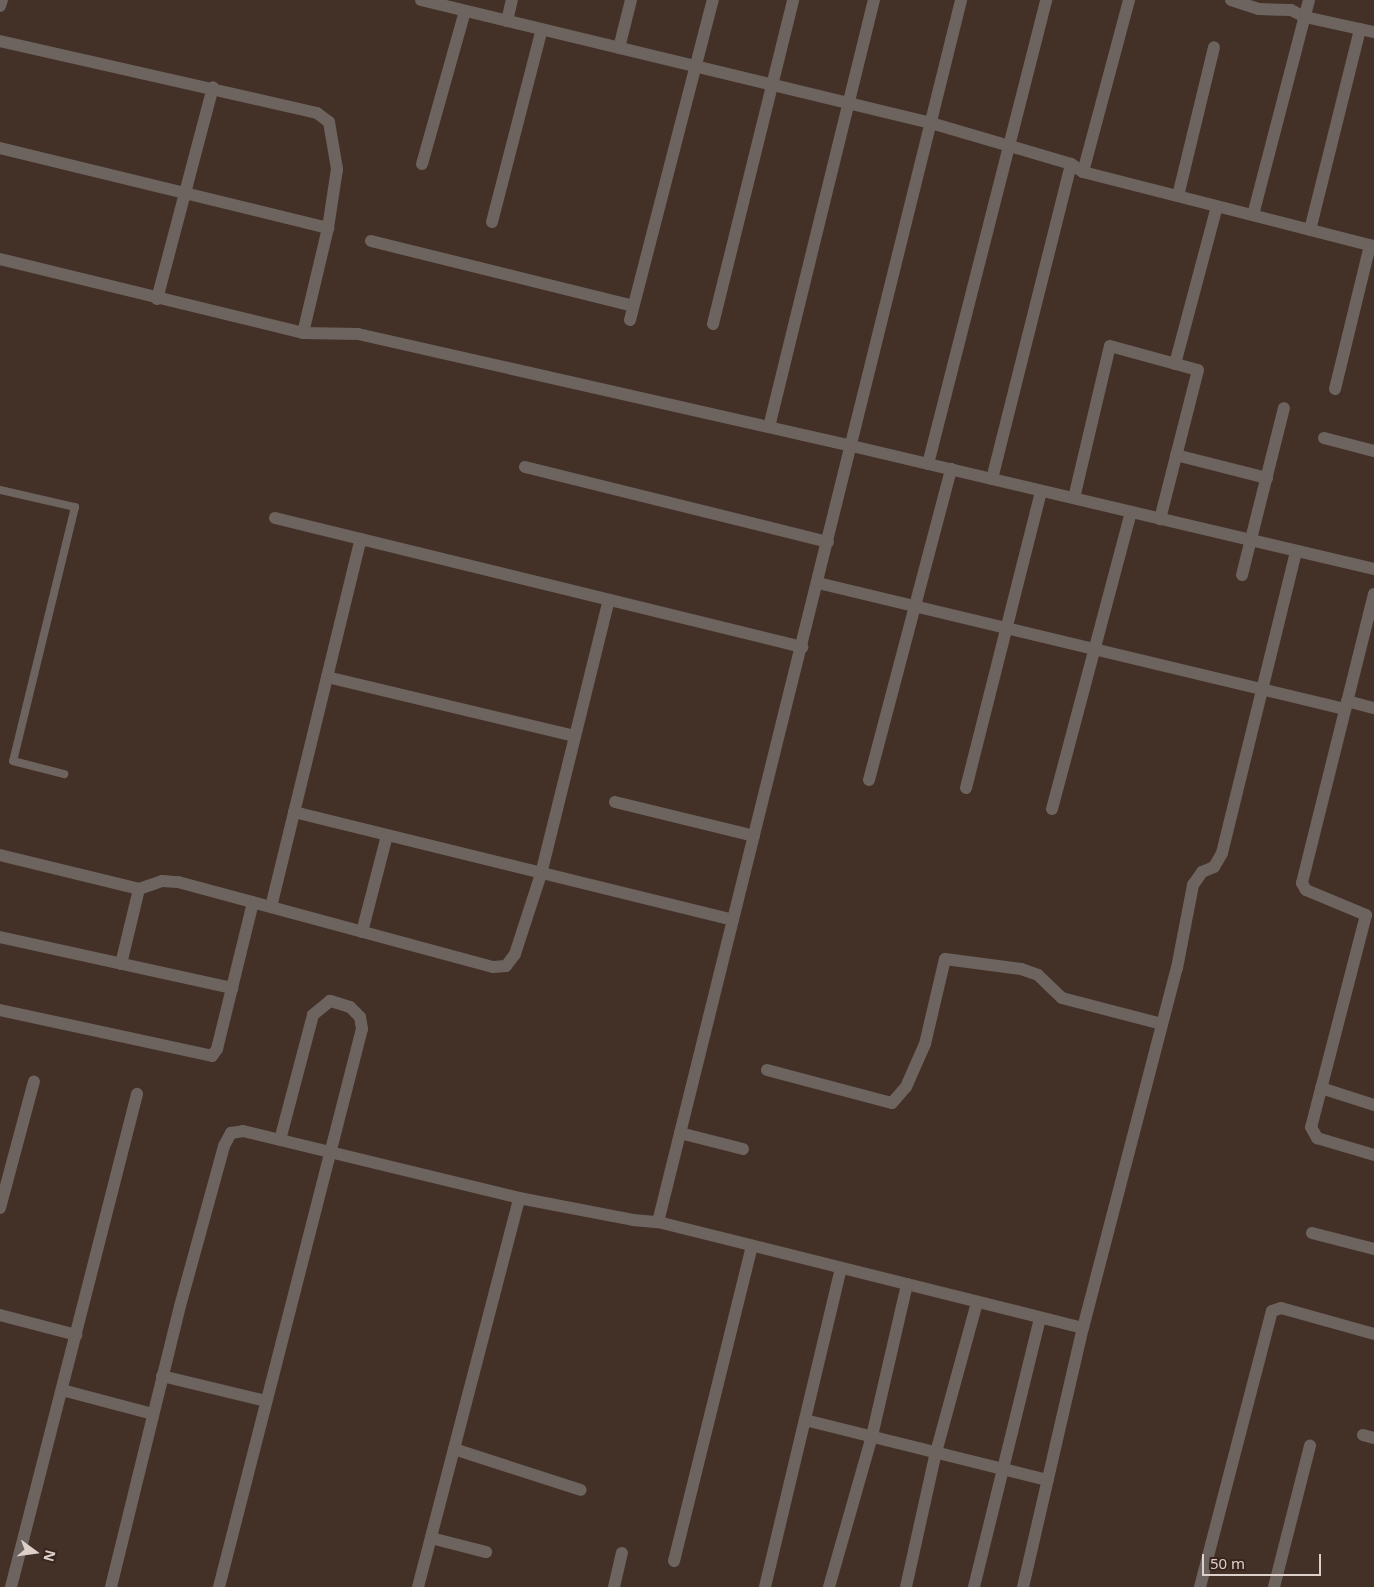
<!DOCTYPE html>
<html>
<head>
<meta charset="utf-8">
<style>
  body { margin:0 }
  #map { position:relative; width:1374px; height:1587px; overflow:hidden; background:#433027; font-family:"Noto Sans",sans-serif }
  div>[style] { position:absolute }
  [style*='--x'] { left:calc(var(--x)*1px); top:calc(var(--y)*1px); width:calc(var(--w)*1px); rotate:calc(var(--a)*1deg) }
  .service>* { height:8px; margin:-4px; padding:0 4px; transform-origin:4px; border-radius:4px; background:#6d635f }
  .minor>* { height:12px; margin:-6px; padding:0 6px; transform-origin:6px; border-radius:6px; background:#6d635f }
  .tertiary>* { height:12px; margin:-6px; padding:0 6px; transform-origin:6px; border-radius:6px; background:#6d635f }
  span { translate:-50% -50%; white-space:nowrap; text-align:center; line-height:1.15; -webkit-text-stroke:4px #38261e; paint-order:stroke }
  .north { position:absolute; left:10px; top:1527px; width:50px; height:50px; -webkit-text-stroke:4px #38261e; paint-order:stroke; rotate:104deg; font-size:14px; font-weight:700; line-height:20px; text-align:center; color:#ddd0cb }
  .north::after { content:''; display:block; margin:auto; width:18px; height:22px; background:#ddd0cb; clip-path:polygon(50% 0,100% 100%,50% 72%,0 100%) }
  .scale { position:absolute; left:1202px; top:1554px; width:119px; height:22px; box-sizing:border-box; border:2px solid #ddd0cb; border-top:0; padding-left:6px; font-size:15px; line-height:18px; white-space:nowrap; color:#ddd0cb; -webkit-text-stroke:4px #38261e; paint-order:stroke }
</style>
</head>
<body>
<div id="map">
  <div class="service">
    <div style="--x:0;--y:490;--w:77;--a:12.8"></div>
    <div style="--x:75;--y:507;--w:261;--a:103.7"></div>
    <div style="--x:13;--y:761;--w:53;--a:14.3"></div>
  </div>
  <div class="minor">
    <div style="--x:421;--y:0;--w:525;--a:13.56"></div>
    <div style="--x:931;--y:123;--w:146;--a:16.3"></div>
    <div style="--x:1071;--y:164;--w:14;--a:34"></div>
    <div style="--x:1083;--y:172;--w:300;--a:14.3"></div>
    <div style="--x:1231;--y:0;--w:29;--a:18"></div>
    <div style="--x:1259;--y:9;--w:32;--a:2"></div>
    <div style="--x:1291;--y:10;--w:16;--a:27"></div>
    <div style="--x:1305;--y:17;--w:71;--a:12.3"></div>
    <div style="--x:0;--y:6;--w:6;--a:-72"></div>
    <div style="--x:507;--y:21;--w:22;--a:-77"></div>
    <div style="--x:0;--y:41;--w:325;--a:12.8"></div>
    <div style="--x:317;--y:113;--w:15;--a:37"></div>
    <div style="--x:329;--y:122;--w:48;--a:80.3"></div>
    <div style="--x:337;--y:169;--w:60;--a:98.7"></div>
    <div style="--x:328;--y:228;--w:108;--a:103.4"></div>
    <div style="--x:619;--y:48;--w:49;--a:-76"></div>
    <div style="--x:0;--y:148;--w:338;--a:13.7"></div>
    <div style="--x:422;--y:164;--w:159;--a:-74.3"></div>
    <div style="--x:1083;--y:172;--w:178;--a:-75"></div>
    <div style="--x:1178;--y:196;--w:153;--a:-76.4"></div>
    <div style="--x:1253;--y:215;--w:222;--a:-75.4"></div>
    <div style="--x:492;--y:222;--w:199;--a:-75.5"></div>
    <div style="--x:1310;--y:230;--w:207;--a:-76"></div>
    <div style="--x:371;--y:241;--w:270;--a:13.9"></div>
    <div style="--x:0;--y:259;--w:312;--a:13.7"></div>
    <div style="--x:303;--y:333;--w:55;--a:1"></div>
    <div style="--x:358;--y:334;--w:507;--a:12.77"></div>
    <div style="--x:852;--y:446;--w:536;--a:13.26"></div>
    <div style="--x:157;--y:299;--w:219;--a:-75.2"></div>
    <div style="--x:630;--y:320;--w:331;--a:-75.5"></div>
    <div style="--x:713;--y:324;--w:334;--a:-76.1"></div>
    <div style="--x:1175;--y:364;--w:163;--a:-75.1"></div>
    <div style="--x:1335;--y:389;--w:148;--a:-76.3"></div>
    <div style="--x:769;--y:427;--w:440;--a:-76.2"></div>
    <div style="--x:1324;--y:438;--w:52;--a:14.6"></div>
    <div style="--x:1176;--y:455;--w:94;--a:14.2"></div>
    <div style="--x:928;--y:464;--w:479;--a:-75.7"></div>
    <div style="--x:525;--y:467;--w:312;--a:13.9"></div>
    <div style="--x:992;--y:479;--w:325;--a:-75.9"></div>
    <div style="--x:1074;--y:498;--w:156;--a:-76.7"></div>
    <div style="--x:1110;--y:346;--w:91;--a:15.3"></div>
    <div style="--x:1198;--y:370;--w:154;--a:104.3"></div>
    <div style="--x:275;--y:518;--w:543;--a:13.75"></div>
    <div style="--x:1242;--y:575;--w:172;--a:-75.9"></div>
    <div style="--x:818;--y:583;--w:542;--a:13.45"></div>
    <div style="--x:1374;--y:594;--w:298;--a:104"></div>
    <div style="--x:1302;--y:883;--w:8;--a:60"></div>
    <div style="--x:1306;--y:890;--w:65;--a:22.6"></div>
    <div style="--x:1366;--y:915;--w:219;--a:104.5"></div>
    <div style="--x:1311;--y:1127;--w:13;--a:61"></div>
    <div style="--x:1317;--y:1138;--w:59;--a:16.6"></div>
    <div style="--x:327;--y:677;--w:255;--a:13.4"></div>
    <div style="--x:1347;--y:701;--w:28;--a:15"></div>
    <div style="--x:869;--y:780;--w:322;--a:-75.2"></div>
    <div style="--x:966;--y:788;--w:306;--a:-75.8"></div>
    <div style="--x:615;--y:802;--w:143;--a:13.7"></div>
    <div style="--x:1052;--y:809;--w:307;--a:-75.1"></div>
    <div style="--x:294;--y:812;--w:452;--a:13.8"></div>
    <div style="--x:0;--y:855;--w:143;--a:13.7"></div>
    <div style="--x:139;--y:889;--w:24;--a:-19"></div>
    <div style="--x:162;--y:881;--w:16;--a:4"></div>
    <div style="--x:178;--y:882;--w:326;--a:15.1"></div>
    <div style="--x:493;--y:967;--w:13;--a:-4"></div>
    <div style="--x:506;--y:966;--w:15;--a:-53"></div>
    <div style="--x:515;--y:954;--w:84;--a:-72"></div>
    <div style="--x:541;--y:874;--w:282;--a:-76.1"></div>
    <div style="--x:271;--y:907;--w:379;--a:-76.3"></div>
    <div style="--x:362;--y:932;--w:100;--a:-75.5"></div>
    <div style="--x:0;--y:937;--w:238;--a:12.4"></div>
    <div style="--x:121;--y:964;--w:77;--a:-76.5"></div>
    <div style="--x:0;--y:1010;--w:217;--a:12.2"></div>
    <div style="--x:212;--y:1056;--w:9;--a:-54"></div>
    <div style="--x:217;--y:1049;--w:151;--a:-76.2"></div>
    <div style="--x:767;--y:1070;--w:129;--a:14.8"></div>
    <div style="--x:892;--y:1103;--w:21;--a:-49"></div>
    <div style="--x:906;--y:1087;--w:47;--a:-66.2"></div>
    <div style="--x:925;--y:1044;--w:87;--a:-76.8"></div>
    <div style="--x:945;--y:959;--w:77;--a:7.5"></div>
    <div style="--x:1021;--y:969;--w:18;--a:19"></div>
    <div style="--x:1038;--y:975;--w:33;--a:44"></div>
    <div style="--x:1062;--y:998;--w:103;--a:14.6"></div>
    <div style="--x:1321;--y:1088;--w:56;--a:17.8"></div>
    <div style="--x:680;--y:1133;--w:65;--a:14.3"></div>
    <div style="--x:0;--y:1208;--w:131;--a:-75"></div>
    <div style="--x:658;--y:1222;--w:438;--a:14"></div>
    <div style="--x:1312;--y:1233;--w:64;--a:14.5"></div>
    <div style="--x:0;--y:1315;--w:79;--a:14.7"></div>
    <div style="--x:162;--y:1376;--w:107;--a:13.5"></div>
    <div style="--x:62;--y:1390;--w:94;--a:14.8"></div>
    <div style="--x:805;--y:1420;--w:250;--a:13.9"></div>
    <div style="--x:1363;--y:1435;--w:11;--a:15"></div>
    <div style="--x:454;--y:1449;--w:133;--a:17.9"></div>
    <div style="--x:431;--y:1538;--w:57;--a:14.3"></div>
    <div style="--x:674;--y:1561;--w:325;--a:-76.1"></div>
    <div style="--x:11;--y:1587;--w:509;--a:-75.66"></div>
    <div style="--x:111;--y:1587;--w:289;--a:-76.2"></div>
    <div style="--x:180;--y:1306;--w:166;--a:-74.6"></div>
    <div style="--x:224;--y:1146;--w:15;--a:-62"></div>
    <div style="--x:231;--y:1133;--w:12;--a:-9"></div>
    <div style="--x:243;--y:1131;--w:284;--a:13.6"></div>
    <div style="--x:219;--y:1587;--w:576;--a:-75.63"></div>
    <div style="--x:362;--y:1029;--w:12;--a:-99"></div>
    <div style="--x:360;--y:1017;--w:14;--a:-135"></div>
    <div style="--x:350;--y:1007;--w:21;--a:-163"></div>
    <div style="--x:330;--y:1001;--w:22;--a:141"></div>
    <div style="--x:313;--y:1015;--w:129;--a:104.8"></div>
    <div style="--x:614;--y:1587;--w:35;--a:-77"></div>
    <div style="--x:765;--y:1587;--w:328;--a:-76.6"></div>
    <div style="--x:829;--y:1587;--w:157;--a:-74.1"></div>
    <div style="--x:872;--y:1436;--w:156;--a:-77"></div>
    <div style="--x:906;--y:1587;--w:134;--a:-77.5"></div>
    <div style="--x:935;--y:1456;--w:160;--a:-74.7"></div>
    <div style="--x:974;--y:1587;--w:277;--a:-76.2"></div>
    <div style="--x:1023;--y:1587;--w:266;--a:-77"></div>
    <div style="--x:1083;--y:1328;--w:372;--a:-75.4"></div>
    <div style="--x:1177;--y:968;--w:85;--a:-79.1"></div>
    <div style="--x:1193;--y:885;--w:16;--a:-55"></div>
    <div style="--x:1202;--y:872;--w:13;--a:-23"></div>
    <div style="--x:1214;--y:867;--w:16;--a:-60"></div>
    <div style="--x:1222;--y:853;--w:311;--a:-76.2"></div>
    <div style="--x:1200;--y:1587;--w:285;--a:-75.4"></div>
    <div style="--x:1272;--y:1311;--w:9;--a:-18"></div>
    <div style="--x:1281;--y:1308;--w:97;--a:15.6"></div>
    <div style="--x:1274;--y:1587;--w:146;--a:-75.7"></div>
  </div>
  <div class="tertiary">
    <div style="--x:418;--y:1587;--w:402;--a:-75.4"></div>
    <div style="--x:519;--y:1198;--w:116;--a:10.9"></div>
    <div style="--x:633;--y:1220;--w:25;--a:5"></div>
    <div style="--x:658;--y:1222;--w:1259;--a:-76.07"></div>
  </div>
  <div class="north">N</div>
  <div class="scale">50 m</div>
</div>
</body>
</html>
